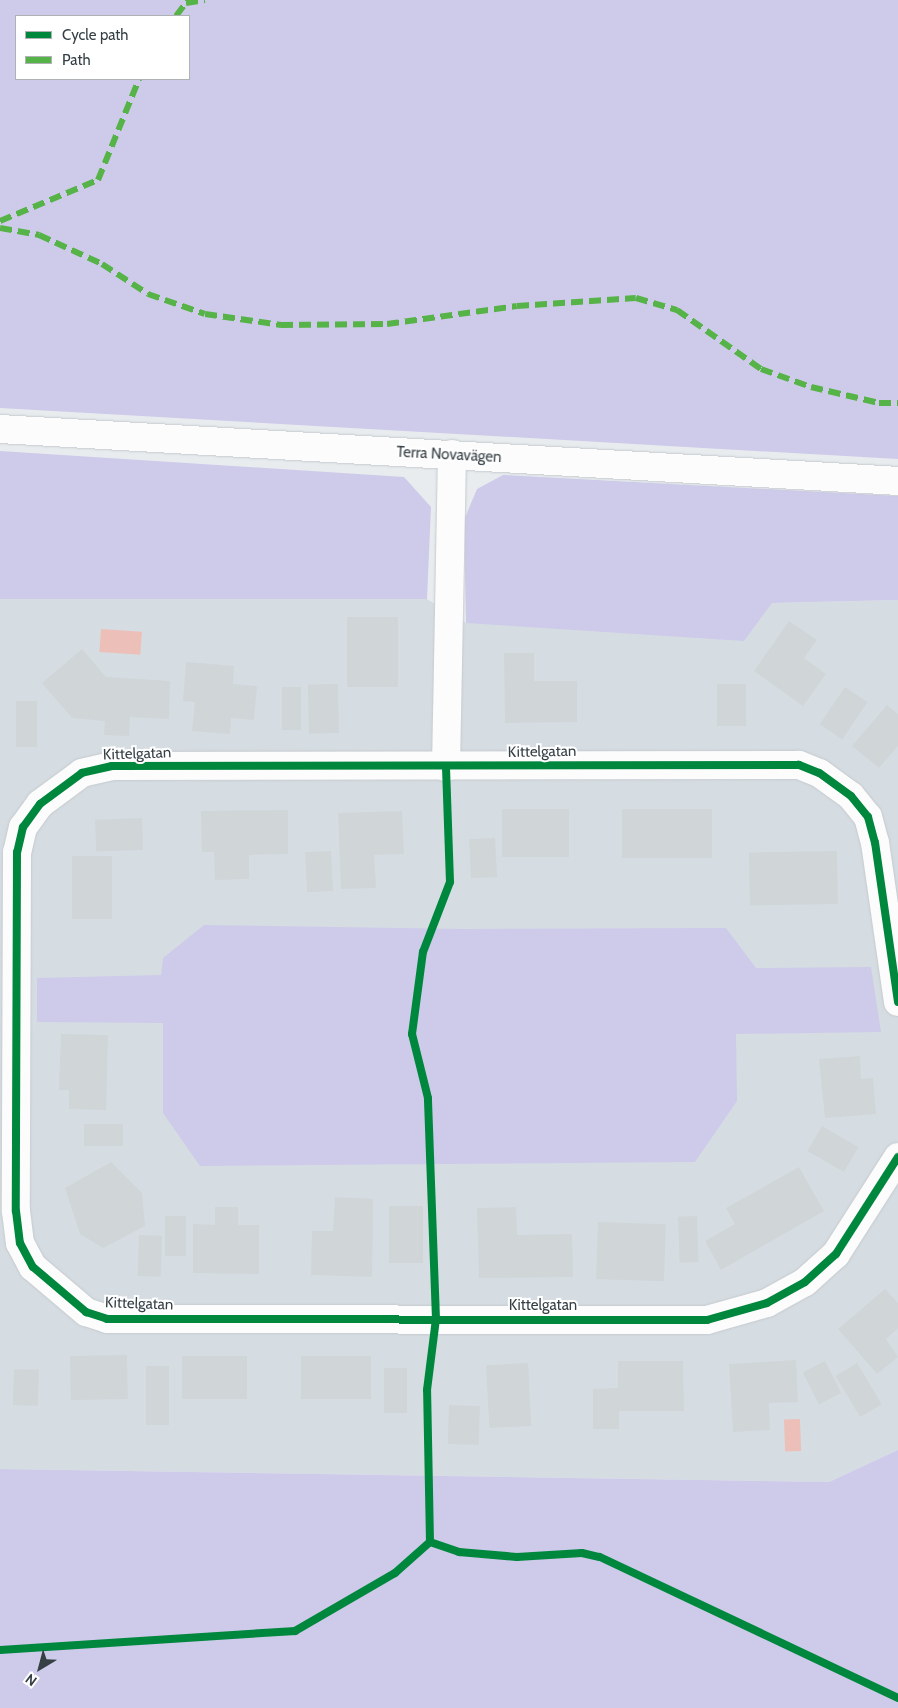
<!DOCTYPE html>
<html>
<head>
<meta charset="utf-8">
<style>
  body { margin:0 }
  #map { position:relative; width:898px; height:1708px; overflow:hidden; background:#e8ecef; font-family:Cabin,sans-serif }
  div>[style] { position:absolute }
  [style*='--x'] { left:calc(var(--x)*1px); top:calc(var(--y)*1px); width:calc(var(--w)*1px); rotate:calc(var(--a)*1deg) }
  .residential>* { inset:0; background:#d5dde3 }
  .green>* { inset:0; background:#cecaea }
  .water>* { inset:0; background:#ecc0b9; transform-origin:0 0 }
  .building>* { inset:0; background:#d0d5d8; transform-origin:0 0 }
  .roads { filter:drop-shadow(0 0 1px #c6cacd) drop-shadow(0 0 1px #c6cacd) }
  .minor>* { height:28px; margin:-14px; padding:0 14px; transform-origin:14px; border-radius:14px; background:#fcfcfd }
  .quiet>* { height:6px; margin-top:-3px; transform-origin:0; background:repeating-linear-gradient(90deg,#56b347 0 12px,transparent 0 18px) }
  .cycleway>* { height:8px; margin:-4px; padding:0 4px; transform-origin:4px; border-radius:4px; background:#00873e }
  span { translate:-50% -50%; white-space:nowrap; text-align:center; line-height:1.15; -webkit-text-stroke:4px #fff; paint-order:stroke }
  .street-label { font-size:15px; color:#353f44 }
  .legend { position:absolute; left:15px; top:15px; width:175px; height:65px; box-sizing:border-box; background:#fff; border:1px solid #aeb2b4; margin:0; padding:6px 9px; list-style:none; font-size:15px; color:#353f44 }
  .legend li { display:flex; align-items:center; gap:10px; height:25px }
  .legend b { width:25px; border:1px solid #aeb2b4 }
  .north { position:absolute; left:15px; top:1643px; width:50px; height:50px; -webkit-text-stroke:4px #fff; paint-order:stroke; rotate:217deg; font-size:14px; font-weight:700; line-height:20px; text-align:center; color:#353f44 }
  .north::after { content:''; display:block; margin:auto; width:18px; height:22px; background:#353f44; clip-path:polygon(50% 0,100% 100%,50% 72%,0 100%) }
</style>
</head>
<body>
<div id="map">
  <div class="residential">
    <div style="clip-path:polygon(0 599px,427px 599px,466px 623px,772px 603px,898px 600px,898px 1450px,829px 1482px,0 1469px)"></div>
  </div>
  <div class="green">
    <div style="clip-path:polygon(evenodd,0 0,898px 0,898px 459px,0 408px,0 0,16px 16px,189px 16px,189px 79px,16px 79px,16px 16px)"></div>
    <div style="clip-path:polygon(0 451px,404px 477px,431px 507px,427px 599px,0 599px)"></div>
    <div style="clip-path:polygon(503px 475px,898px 496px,898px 600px,772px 603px,744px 641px,466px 623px,464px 520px,477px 489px)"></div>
    <div style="clip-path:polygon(204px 925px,464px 929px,726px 928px,756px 968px,871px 967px,881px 1032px,736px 1034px,737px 1101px,695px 1162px,200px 1166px,163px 1113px,163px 1023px,37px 1022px,37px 978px,161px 975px,163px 958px)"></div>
    <div style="clip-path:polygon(898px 1450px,898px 1708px,0 1708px,0 1469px,829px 1482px)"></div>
  </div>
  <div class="water">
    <div style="left:101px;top:629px;width:41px;height:23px;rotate:4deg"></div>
    <div style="left:800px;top:1419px;width:32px;height:16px;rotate:88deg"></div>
  </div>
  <div class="building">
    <div style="left:347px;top:617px;width:51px;height:70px"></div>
    <div style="clip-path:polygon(789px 621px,817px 640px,804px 658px,826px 674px,803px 706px,754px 671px)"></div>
    <div style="clip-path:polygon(82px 649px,106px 677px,170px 681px,169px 719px,130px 717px,129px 736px,104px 735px,105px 721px,72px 718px,42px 683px)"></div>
    <div style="clip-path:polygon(504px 653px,534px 653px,534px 681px,577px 681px,577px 722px,505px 723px)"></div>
    <div style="clip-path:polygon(186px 662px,234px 666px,233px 684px,257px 686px,254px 720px,231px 718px,230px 734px,192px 731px,195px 702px,183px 701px)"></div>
    <div style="left:338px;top:684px;width:49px;height:30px;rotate:89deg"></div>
    <div style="left:717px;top:684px;width:29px;height:42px"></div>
    <div style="left:282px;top:687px;width:19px;height:43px"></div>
    <div style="left:845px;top:687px;width:27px;height:45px;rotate:34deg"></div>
    <div style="left:16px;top:701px;width:21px;height:46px"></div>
    <div style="clip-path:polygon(887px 705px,898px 714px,898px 746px,879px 768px,852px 746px)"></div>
    <div style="left:569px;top:809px;width:48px;height:67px;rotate:90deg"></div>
    <div style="left:622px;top:809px;width:90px;height:49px"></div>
    <div style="clip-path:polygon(288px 810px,288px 854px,249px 855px,249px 879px,215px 880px,214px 852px,202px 852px,201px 811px)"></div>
    <div style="clip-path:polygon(402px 811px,404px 854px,374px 855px,376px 888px,341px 889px,338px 813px)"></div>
    <div style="left:142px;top:818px;width:32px;height:47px;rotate:88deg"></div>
    <div style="left:495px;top:838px;width:39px;height:26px;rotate:87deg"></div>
    <div style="left:331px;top:851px;width:40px;height:26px;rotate:87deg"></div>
    <div style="left:837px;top:851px;width:53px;height:88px;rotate:89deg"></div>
    <div style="left:72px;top:856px;width:40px;height:63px"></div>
    <div style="clip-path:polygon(61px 1034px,108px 1035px,106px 1110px,69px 1109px,69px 1090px,59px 1090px)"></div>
    <div style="clip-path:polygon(860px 1056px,861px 1079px,873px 1078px,876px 1114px,825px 1118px,819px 1059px)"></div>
    <div style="left:84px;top:1124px;width:39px;height:22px"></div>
    <div style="left:822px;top:1126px;width:42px;height:29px;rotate:30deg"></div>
    <div style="clip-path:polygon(111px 1162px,142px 1193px,145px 1226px,103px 1248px,80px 1234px,65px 1188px)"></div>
    <div style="clip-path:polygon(799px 1167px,824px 1211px,721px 1270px,705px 1241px,735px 1224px,726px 1208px)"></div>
    <div style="clip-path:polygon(335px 1197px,373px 1199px,372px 1277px,311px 1275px,312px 1231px,333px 1231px)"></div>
    <div style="left:389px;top:1206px;width:34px;height:57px"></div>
    <div style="clip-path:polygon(215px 1207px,238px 1207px,238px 1225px,259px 1225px,259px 1274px,193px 1273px,193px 1224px,215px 1225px)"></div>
    <div style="clip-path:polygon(516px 1207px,517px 1235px,572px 1234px,573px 1277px,479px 1278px,477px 1208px)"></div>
    <div style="left:165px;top:1216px;width:21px;height:40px"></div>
    <div style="left:697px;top:1216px;width:46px;height:19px;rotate:88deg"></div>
    <div style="left:598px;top:1222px;width:68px;height:57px;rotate:2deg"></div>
    <div style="left:139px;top:1235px;width:23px;height:41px;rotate:2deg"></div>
    <div style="clip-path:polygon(885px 1289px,898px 1303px,898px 1328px,886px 1339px,898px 1357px,877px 1374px,838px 1329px)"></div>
    <div style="left:127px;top:1355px;width:44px;height:57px;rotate:89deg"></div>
    <div style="left:182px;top:1356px;width:65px;height:43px"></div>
    <div style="left:301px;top:1356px;width:70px;height:43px"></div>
    <div style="clip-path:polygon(796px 1360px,798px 1402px,769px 1403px,770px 1430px,733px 1432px,729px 1364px)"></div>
    <div style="clip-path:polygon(618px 1361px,683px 1361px,684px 1411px,619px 1411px,619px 1429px,593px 1429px,593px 1389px,618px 1388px)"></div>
    <div style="left:825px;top:1361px;width:36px;height:25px;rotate:63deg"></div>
    <div style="left:528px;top:1363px;width:63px;height:42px;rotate:87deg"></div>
    <div style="left:857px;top:1363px;width:48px;height:25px;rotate:59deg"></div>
    <div style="left:146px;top:1366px;width:23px;height:59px"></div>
    <div style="left:384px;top:1368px;width:23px;height:45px"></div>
    <div style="left:14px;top:1369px;width:25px;height:36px;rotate:2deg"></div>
    <div style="left:449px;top:1405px;width:31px;height:39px;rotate:2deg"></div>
  </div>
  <div class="roads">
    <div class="minor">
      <div style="--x:0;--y:429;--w:900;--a:3.31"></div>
      <div style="--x:446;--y:767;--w:313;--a:-88.9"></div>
      <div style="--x:898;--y:1002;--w:161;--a:-98.2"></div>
      <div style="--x:875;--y:843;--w:27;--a:-105"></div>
      <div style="--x:868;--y:817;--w:27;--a:-129"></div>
      <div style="--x:851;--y:796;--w:39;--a:-144"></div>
      <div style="--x:819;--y:773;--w:22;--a:-158"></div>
      <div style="--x:799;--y:765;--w:687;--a:179.92"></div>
      <div style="--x:112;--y:766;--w:31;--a:167"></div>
      <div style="--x:82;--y:773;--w:52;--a:143.6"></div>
      <div style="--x:40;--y:804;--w:29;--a:126"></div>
      <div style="--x:23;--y:827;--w:26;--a:103"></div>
      <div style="--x:17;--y:852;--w:359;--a:90.2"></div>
      <div style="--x:16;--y:1211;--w:32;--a:83"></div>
      <div style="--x:20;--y:1243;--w:27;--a:62"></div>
      <div style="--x:33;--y:1267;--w:70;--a:40.3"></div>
      <div style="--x:86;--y:1312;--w:22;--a:18"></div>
      <div style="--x:107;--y:1319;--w:600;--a:0.1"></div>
      <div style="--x:707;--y:1320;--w:62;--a:-15.8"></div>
      <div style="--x:767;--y:1303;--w:43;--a:-28.9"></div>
      <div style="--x:805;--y:1282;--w:42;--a:-42.1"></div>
      <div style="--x:836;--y:1254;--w:115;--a:-57.4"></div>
    </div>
  </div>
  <div class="quiet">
    <div style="--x:186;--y:3;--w:19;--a:-9"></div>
    <div style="--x:176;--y:16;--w:20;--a:-53"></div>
    <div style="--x:0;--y:221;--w:106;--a:-22.7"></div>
    <div style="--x:98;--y:180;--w:109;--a:-67.9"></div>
    <div style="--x:0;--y:228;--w:40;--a:10"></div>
    <div style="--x:39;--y:235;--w:69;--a:24.7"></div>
    <div style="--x:102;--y:264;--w:55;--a:33.1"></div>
    <div style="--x:148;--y:294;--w:60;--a:19.3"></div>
    <div style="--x:205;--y:314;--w:77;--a:8.2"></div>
    <div style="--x:281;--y:325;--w:106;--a:-0.5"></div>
    <div style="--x:387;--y:324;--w:131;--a:-7.9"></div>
    <div style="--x:517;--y:306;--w:119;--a:-3.8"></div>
    <div style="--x:636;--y:298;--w:43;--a:16.3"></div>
    <div style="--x:677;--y:310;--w:103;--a:35.1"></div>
    <div style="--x:761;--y:369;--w:53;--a:19.8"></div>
    <div style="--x:811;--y:387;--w:70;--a:13.2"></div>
    <div style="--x:879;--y:403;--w:19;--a:0"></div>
  </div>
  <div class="cycleway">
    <div style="--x:898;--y:1002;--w:161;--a:-98.2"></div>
    <div style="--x:875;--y:843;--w:27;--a:-105"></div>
    <div style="--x:868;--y:817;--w:27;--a:-129"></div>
    <div style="--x:851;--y:796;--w:39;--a:-144"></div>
    <div style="--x:819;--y:773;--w:22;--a:-158"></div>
    <div style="--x:799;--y:765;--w:687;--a:179.92"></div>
    <div style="--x:112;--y:766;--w:31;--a:167"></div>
    <div style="--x:82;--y:773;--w:52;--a:143.6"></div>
    <div style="--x:40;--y:804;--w:29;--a:126"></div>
    <div style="--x:23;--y:827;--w:26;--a:103"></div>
    <div style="--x:17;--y:852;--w:359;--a:90.2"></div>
    <div style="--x:16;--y:1211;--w:32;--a:83"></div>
    <div style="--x:20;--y:1243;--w:27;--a:62"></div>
    <div style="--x:33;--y:1267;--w:70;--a:40.3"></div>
    <div style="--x:86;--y:1312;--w:22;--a:18"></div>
    <div style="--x:107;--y:1319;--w:600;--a:0.1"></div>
    <div style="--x:707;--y:1320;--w:62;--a:-15.8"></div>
    <div style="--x:767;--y:1303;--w:43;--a:-28.9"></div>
    <div style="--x:805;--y:1282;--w:42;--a:-42.1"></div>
    <div style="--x:836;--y:1254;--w:115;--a:-57.4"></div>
    <div style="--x:430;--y:1542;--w:31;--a:19"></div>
    <div style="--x:459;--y:1552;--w:58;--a:4.9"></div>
    <div style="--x:517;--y:1557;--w:65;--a:-3.5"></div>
    <div style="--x:582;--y:1553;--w:18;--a:13"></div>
    <div style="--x:600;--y:1557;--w:330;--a:25.3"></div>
    <div style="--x:0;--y:1650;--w:296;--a:-3.7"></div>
    <div style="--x:295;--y:1631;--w:116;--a:-30.1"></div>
    <div style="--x:395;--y:1573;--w:47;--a:-41.5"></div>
    <div style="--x:430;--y:1542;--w:152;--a:-91.1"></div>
    <div style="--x:427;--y:1390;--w:72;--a:-82.8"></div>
    <div style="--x:436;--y:1319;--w:221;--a:-92.1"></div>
    <div style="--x:428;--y:1098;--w:66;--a:-104"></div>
    <div style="--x:412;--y:1034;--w:83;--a:-82.4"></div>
    <div style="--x:423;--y:952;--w:75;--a:-68.9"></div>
    <div style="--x:450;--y:882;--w:115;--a:-92"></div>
  </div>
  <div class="street-label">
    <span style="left:449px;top:455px;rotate:3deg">Terra Novavägen</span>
    <span style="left:542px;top:752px;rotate:-1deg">Kittelgatan</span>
    <span style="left:137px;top:754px;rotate:-2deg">Kittelgatan</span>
    <span style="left:139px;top:1304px;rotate:2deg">Kittelgatan</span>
    <span style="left:543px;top:1306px">Kittelgatan</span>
  </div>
  <ul class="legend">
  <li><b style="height:6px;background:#00873e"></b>Cycle path</li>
  <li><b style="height:6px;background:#56b347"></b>Path</li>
  </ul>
  <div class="north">N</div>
</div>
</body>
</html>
